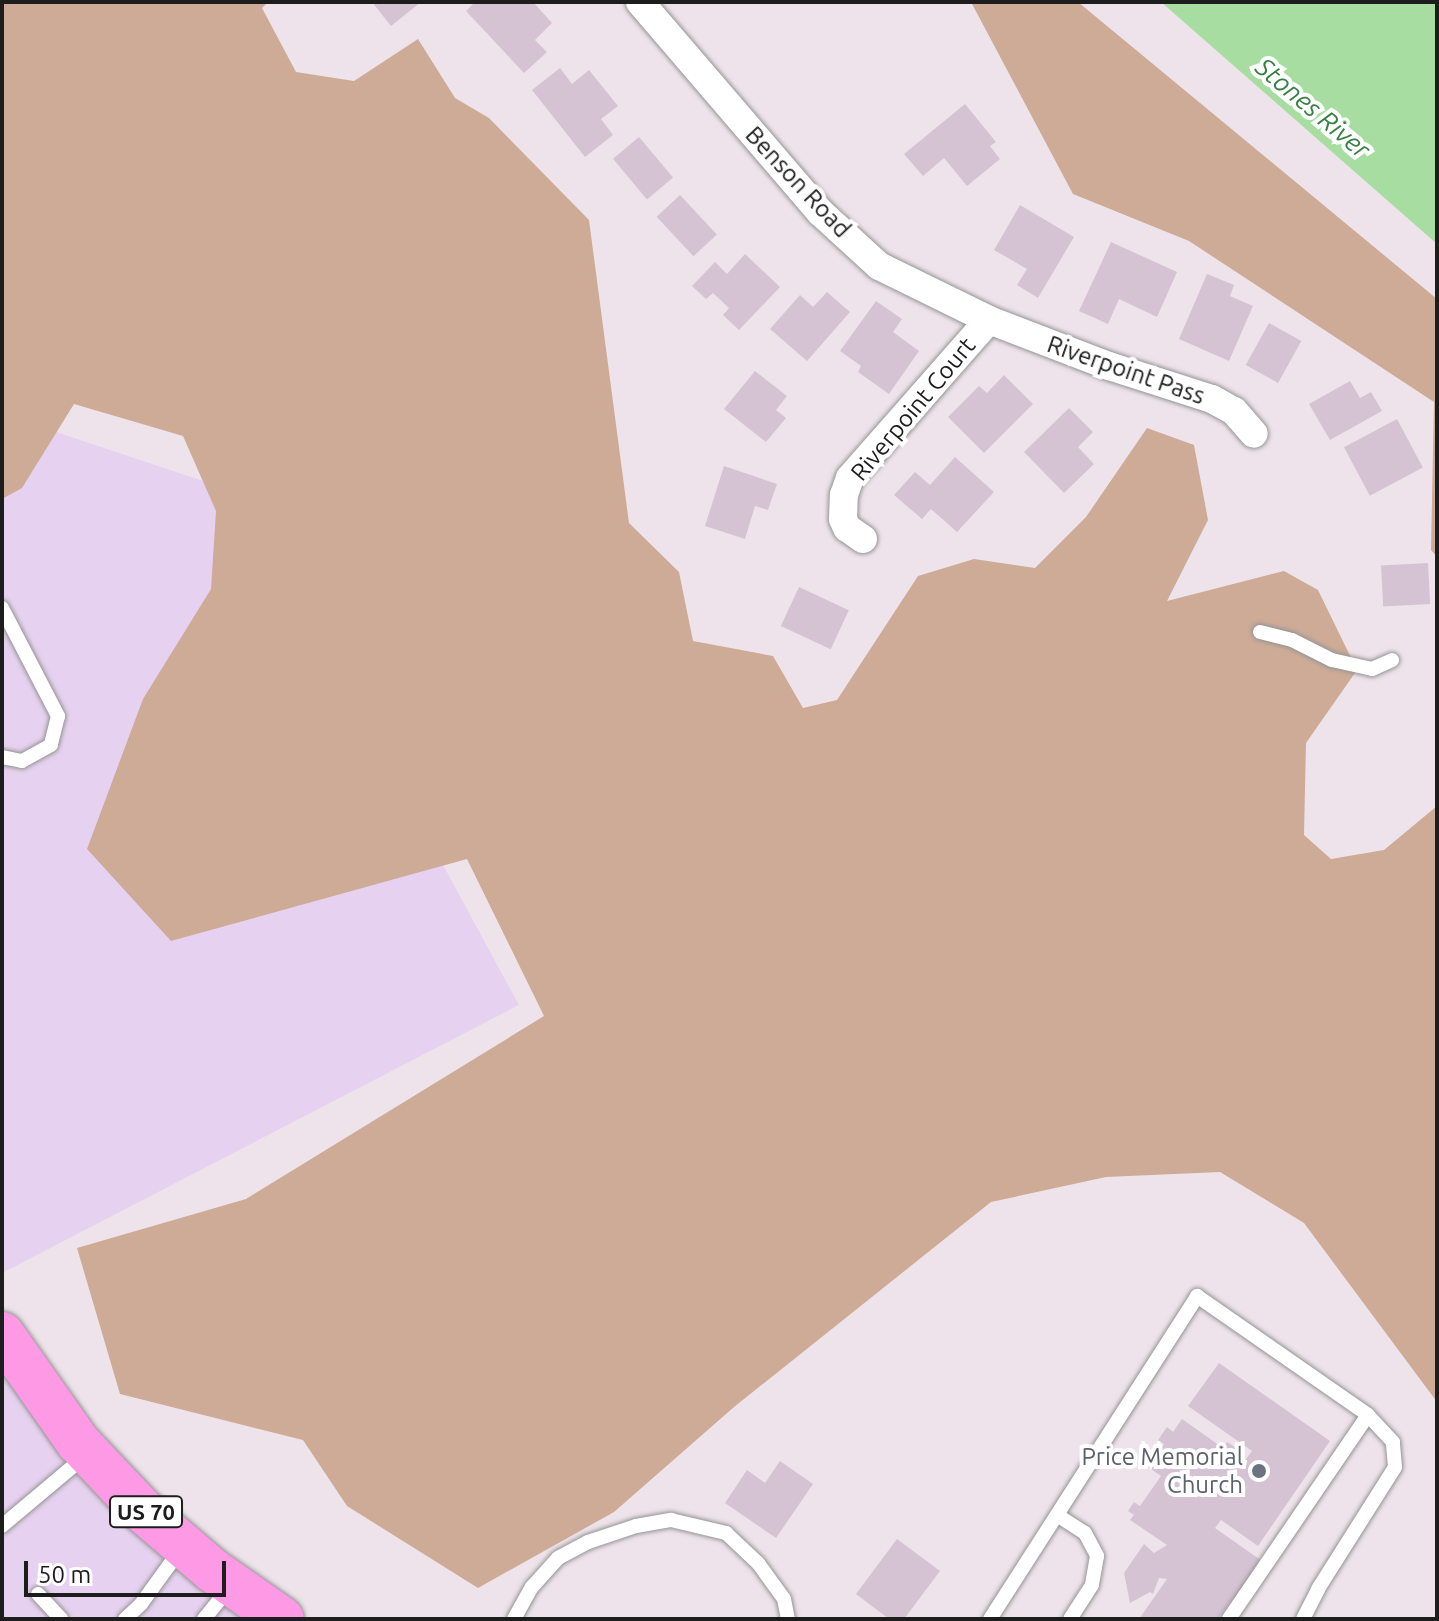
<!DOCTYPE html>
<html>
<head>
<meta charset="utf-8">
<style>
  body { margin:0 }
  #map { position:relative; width:1439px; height:1621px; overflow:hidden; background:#eee3eb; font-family:Ubuntu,sans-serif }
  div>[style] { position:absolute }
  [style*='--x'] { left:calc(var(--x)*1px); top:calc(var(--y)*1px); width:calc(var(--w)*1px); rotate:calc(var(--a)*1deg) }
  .commercial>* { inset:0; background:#e7d1f0 }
  .forest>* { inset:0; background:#ceab97 }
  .water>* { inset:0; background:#a8dda2 }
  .building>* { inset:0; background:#d5c3d3; transform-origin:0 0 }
  .roads { filter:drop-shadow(0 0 2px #949494) drop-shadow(0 0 2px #949494) }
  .service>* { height:14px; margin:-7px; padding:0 7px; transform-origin:7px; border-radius:7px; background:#fff }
  .minor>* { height:28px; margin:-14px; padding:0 14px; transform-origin:14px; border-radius:14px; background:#fff }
  .primary>* { height:44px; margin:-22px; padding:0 22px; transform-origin:22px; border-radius:22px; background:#fd99e5 }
  .dots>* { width:22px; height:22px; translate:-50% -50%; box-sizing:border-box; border:4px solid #fff; border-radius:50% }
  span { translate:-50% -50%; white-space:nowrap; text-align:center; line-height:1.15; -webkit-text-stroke:8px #fff; paint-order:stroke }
  .shield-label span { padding:2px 6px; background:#fff; border:2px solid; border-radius:6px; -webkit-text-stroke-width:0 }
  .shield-label { font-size:22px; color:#1d1d1d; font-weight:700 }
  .street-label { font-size:24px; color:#1d1d1d }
  .worship-label { font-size:24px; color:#5b616d }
  .right { translate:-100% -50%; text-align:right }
  .water-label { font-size:26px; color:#387f43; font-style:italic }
  .frame { position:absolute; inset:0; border:4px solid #1d1d1d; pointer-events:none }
  .scale { position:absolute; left:24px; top:1561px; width:202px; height:36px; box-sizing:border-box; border:4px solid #1d1d1d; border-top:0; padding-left:10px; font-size:24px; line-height:28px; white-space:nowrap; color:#1d1d1d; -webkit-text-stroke:6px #fff; paint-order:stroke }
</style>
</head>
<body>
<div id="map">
  <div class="commercial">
    <div style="clip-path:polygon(2px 414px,242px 494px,519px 1005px,2px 1273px)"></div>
    <div style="clip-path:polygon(2px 1334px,32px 1381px,282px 1619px,2px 1619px)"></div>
  </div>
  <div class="forest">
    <div style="clip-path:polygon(2px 2px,268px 2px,262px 8px,296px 72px,354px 81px,418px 39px,455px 98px,489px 118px,589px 220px,629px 523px,679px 572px,693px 641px,773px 656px,803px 708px,837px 700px,918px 576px,974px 559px,1035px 568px,1086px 517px,1147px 428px,1194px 445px,1208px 520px,1167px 601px,1284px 571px,1318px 590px,1357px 670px,1306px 743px,1304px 835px,1331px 859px,1384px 850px,1437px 806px,1437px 1402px,1304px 1223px,1220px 1172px,1106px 1177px,991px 1202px,734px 1407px,614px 1512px,478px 1588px,347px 1506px,303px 1440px,120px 1394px,77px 1248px,246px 1199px,544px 1016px,467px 859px,171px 941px,87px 849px,143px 699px,211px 589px,216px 511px,183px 436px,74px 404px,22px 488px,2px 499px)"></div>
    <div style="clip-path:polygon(971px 2px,1078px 2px,1437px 299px,1437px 557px,1431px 550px,1434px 402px,1189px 241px,1073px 194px)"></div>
  </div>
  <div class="water">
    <div style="clip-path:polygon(1161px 2px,1437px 2px,1437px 244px)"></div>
  </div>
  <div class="building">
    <div style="clip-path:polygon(372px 2px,421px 2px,391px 26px)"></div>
    <div style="clip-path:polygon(475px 2px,533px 2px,552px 23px,535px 40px,547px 52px,524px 73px,466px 11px)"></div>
    <div style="clip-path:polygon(560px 68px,572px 84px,589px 70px,618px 106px,601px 119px,613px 135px,585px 157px,532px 90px)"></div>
    <div style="clip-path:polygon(965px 104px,996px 142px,990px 146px,1000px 159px,967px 186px,944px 158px,923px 176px,904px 154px)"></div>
    <div style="left:639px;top:137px;width:53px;height:34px;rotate:50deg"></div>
    <div style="left:680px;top:195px;width:54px;height:32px;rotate:47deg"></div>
    <div style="clip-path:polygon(1020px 205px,1074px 237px,1038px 298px,1017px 285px,1027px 269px,994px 250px)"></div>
    <div style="clip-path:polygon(1111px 242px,1177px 272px,1157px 317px,1119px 299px,1108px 324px,1079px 311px)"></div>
    <div style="clip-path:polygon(745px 254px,780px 287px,739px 330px,723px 315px,729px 308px,713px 293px,706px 299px,692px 286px,715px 262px,727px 274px)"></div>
    <div style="clip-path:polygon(1207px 274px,1234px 285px,1230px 296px,1253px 306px,1229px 361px,1179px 339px)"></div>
    <div style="clip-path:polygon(827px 292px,850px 312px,807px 361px,770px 329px,800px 295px,813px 307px)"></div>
    <div style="clip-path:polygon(876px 301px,902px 319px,893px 332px,919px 351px,889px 394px,858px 372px,861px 366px,840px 351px)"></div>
    <div style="left:1269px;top:323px;width:37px;height:48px;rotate:29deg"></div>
    <div style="clip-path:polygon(755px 371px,787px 396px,776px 410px,786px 418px,766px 442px,724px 409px)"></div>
    <div style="clip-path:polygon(1004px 375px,1033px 404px,984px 453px,948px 417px,979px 386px,987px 393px)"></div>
    <div style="clip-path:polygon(1350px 381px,1360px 398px,1371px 392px,1382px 411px,1330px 440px,1309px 404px)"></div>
    <div style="clip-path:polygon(1069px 408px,1093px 432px,1078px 447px,1094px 464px,1064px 493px,1024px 452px)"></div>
    <div style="left:1397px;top:419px;width:55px;height:60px;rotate:62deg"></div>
    <div style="clip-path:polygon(955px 457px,994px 492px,957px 532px,931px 509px,922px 519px,894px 495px,915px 472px,930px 485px)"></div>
    <div style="clip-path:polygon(724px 466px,777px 484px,768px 510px,755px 506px,745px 539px,705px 526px)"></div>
    <div style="left:1428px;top:563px;width:41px;height:47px;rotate:87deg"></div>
    <div style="left:799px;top:587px;width:55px;height:43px;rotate:25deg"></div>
    <div style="clip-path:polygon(1219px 1363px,1330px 1441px,1258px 1546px,1221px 1520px,1215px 1528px,1262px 1561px,1218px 1619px,1139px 1619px,1167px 1579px,1159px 1578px,1153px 1594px,1150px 1592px,1130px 1603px,1124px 1573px,1144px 1544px,1154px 1553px,1167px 1545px,1130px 1520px,1134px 1515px,1128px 1511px,1134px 1502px,1140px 1506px,1161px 1476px,1148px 1467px,1164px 1444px,1158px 1440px,1167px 1427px,1173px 1432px,1182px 1419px,1223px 1448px,1227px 1442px,1238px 1449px,1234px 1455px,1244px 1462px,1252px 1451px,1188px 1406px)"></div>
    <div style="clip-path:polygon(780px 1461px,813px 1484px,776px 1538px,725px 1503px,747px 1470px,765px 1483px)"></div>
    <div style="clip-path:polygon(897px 1539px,940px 1571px,904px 1619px,889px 1619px,856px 1594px)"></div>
  </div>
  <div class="roads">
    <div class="service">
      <div style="--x:2;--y:608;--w:122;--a:62.6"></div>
      <div style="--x:58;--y:716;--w:30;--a:104"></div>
      <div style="--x:51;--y:745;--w:33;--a:151"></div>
      <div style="--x:22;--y:761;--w:20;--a:-169"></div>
      <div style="--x:1260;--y:632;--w:33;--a:14"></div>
      <div style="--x:1292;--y:640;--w:45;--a:26.6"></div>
      <div style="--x:1332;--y:660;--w:41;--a:12.7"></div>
      <div style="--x:1372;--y:669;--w:22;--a:-24"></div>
      <div style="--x:1057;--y:1515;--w:33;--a:33"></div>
      <div style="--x:1085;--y:1533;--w:26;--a:62"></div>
      <div style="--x:1097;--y:1556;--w:29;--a:100"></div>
      <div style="--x:1092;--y:1585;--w:40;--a:122.9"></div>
      <div style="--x:2;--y:1526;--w:109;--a:-40.1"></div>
      <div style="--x:38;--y:1594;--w:34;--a:47"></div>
      <div style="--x:125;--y:1619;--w:22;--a:-43"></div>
      <div style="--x:141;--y:1604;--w:68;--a:-54"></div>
      <div style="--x:204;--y:1619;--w:41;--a:-50.9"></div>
      <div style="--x:514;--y:1619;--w:37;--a:-61"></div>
      <div style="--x:532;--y:1587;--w:39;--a:-48"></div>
      <div style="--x:558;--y:1558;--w:34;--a:-28"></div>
      <div style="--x:588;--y:1542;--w:51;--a:-18.4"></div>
      <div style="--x:636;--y:1526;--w:36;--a:-10"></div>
      <div style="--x:671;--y:1520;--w:57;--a:13.3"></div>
      <div style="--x:726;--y:1533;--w:44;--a:43.2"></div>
      <div style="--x:758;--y:1563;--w:44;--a:54.2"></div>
      <div style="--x:784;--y:1599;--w:20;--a:79"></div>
      <div style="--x:990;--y:1619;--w:384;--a:-57.3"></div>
      <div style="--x:1197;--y:1296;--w:208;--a:34.8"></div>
      <div style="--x:1368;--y:1415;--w:247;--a:124.3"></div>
      <div style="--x:1303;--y:1619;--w:34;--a:-63"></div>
      <div style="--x:1318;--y:1589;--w:144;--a:-57.7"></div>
      <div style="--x:1395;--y:1467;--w:25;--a:-95"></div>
      <div style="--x:1393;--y:1442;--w:37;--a:-133"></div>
    </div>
    <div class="minor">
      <div style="--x:640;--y:2;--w:277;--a:49.4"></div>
      <div style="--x:820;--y:212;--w:80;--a:42.5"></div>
      <div style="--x:879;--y:266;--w:123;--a:26.1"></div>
      <div style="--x:989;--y:320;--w:129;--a:21"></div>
      <div style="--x:1109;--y:366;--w:108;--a:17.8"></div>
      <div style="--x:1212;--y:399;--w:25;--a:29"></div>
      <div style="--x:1234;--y:411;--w:30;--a:49"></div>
      <div style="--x:863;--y:539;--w:19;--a:-145"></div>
      <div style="--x:847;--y:528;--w:10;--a:-114"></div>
      <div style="--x:843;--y:519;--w:24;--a:-88"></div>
      <div style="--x:844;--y:495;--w:18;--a:-71"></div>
      <div style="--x:850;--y:478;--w:210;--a:-48.7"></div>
    </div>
    <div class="primary">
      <div style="--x:2;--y:1334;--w:132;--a:54.9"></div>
      <div style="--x:78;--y:1442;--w:93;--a:46.7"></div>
      <div style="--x:142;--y:1510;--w:92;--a:40.6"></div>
      <div style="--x:212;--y:1570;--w:85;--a:35"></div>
    </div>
  </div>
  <div class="dots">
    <div style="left:1259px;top:1471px;background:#6b7280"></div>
  </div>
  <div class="shield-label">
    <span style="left:146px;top:1512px">US 70</span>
  </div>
  <div class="street-label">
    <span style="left:798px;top:182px;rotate:47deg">Benson Road</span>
    <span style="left:1126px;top:370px;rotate:19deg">Riverpoint Pass</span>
    <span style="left:913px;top:409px;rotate:-50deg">Riverpoint Court</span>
  </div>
  <div class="worship-label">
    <span class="right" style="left:1243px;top:1471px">Price Memorial<br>Church</span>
  </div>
  <div class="water-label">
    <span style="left:1313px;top:108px;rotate:40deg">Stones River</span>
  </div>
  <div class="frame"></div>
  <div class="scale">50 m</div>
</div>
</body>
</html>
